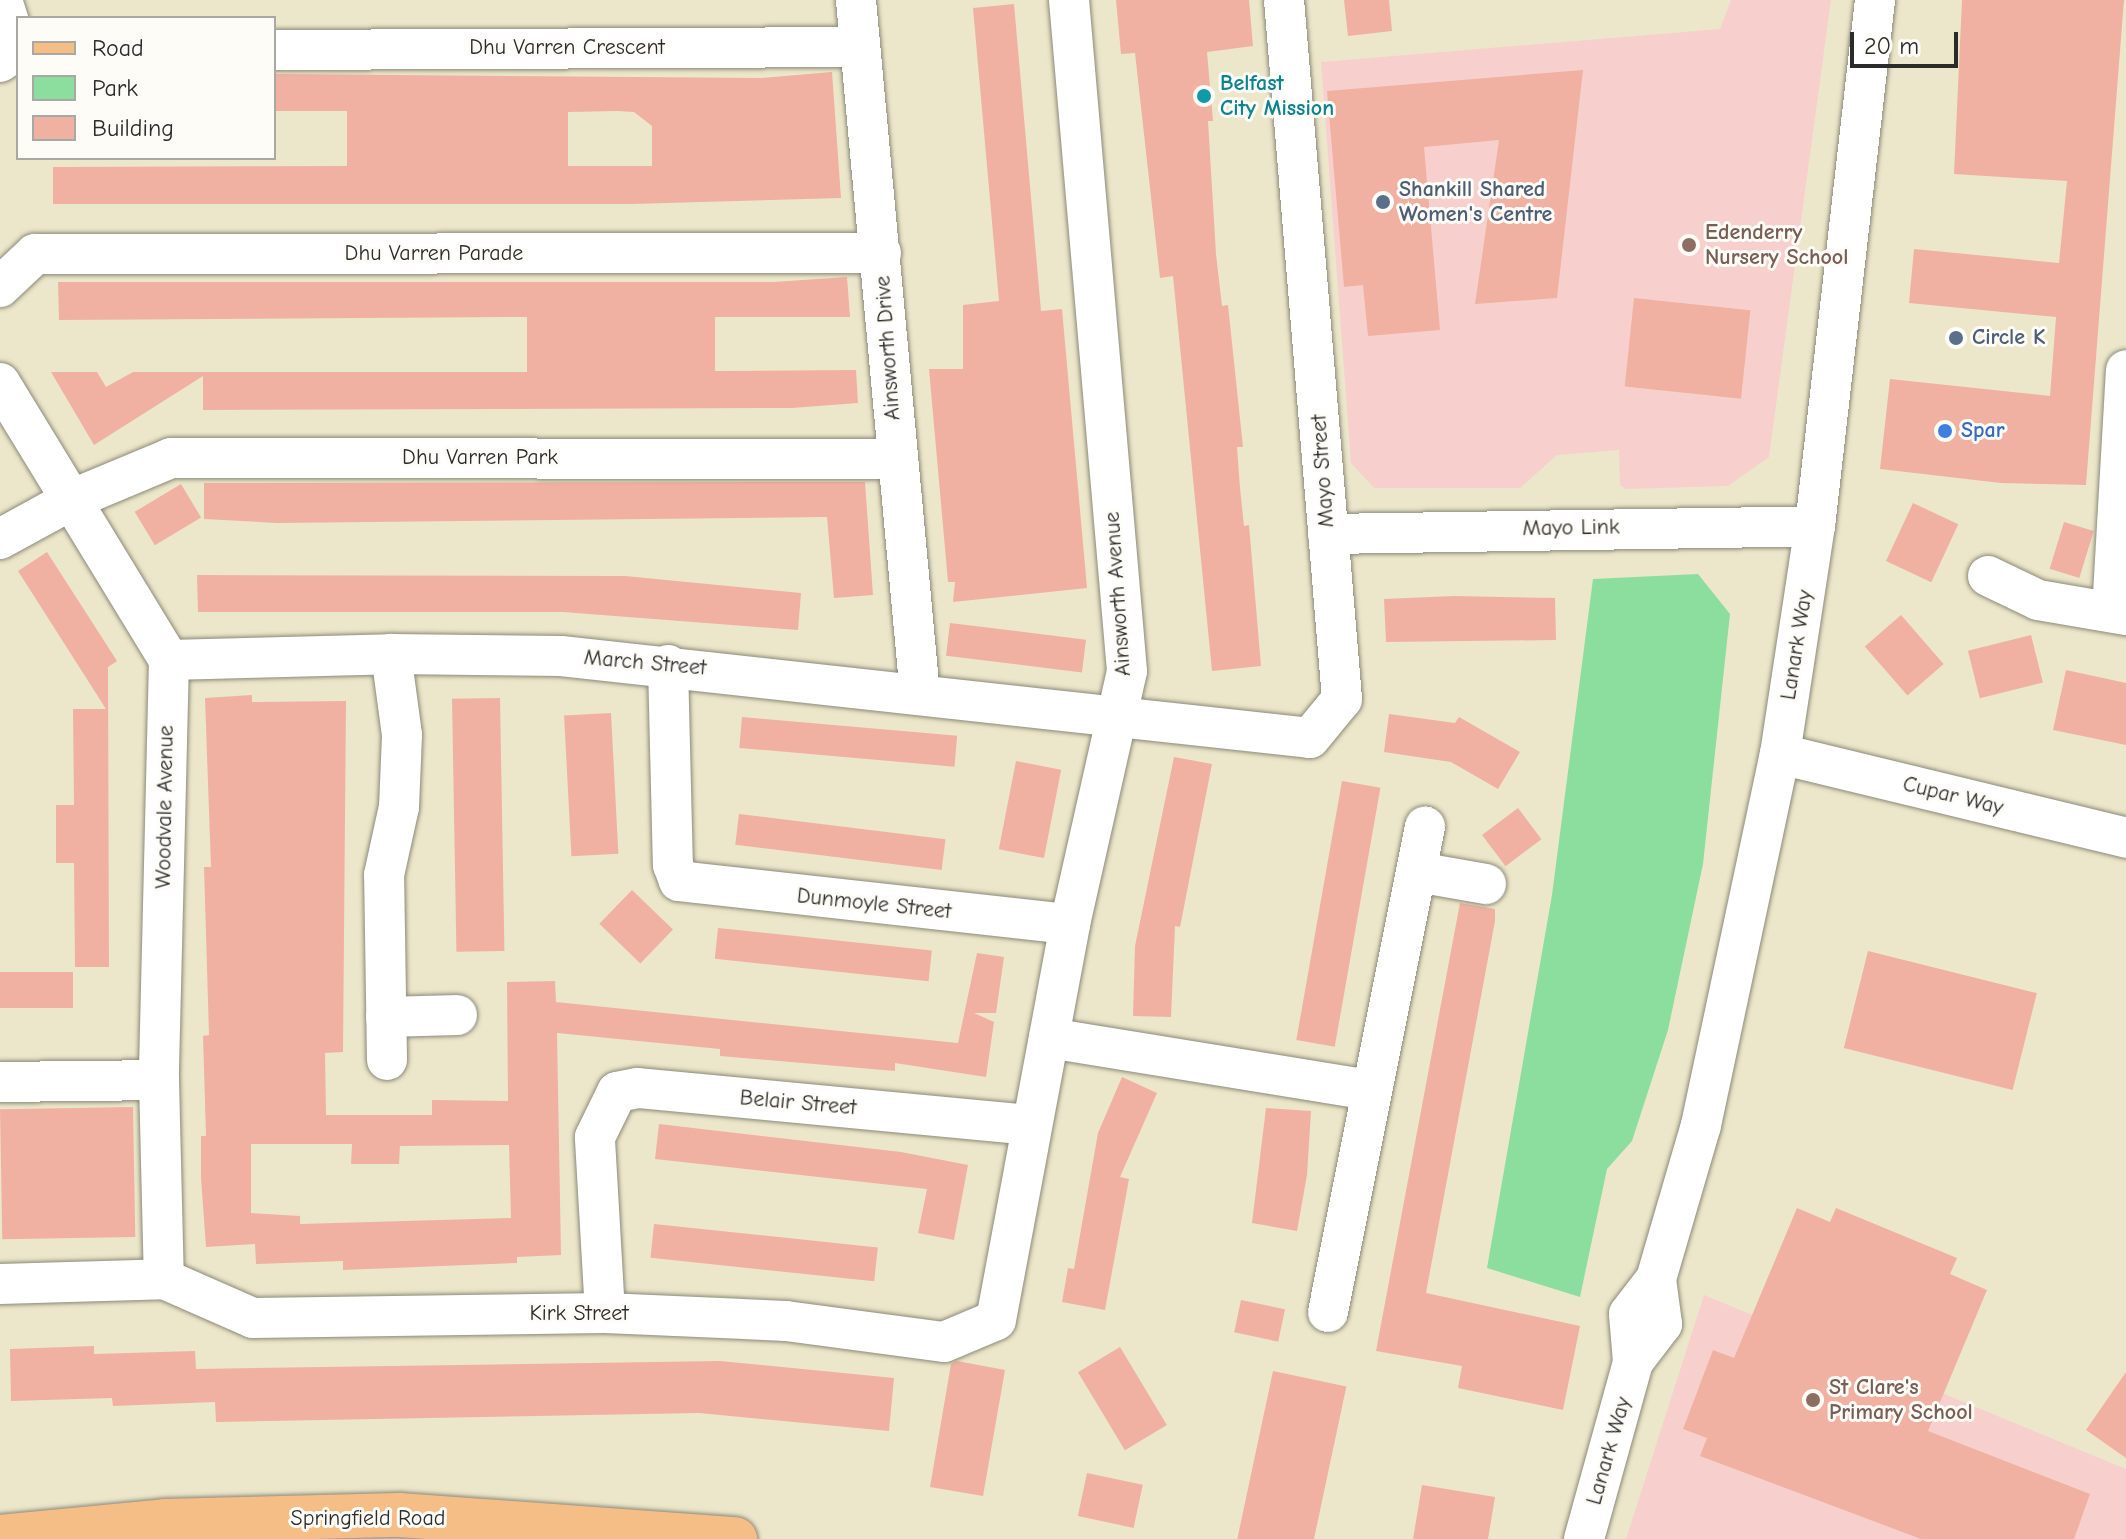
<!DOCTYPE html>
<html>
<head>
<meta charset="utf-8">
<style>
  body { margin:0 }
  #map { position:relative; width:2126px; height:1539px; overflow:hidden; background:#ece7ca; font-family:"Comic Neue",sans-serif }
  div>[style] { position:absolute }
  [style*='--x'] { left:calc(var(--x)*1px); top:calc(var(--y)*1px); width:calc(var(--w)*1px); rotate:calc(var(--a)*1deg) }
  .built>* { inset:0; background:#f7d0ce }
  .green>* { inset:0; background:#8cde9e }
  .building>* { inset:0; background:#f0b1a2; transform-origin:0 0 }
  .roads { filter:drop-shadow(0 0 2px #8c897a) drop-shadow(0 0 2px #8c897a) }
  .minor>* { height:40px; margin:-20px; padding:0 20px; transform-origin:20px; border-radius:20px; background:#fff }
  .major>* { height:44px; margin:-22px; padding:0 22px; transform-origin:22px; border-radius:22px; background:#f5be86 }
  .dots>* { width:22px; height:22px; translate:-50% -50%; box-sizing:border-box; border:4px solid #fdfcf7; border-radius:50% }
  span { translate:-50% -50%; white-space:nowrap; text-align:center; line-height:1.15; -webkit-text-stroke:6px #fdfcf7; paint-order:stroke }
  .street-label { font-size:22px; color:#2b2b2b }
  .culture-label { font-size:22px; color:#0d838f; font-weight:700 }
  .left { translate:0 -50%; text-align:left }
  .service-label { font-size:22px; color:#4e5e75; font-weight:700 }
  .education-label { font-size:22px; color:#785e54; font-weight:700 }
  .shop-label { font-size:22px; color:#366cbe; font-weight:700 }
  .legend { position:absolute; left:16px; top:16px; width:260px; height:144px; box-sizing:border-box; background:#fdfcf7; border:2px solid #a9a8a5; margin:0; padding:10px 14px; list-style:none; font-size:24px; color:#2b2b2b }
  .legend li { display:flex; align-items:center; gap:16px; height:40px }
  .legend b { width:40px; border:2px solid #a9a8a5 }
  .scale { position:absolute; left:1850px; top:32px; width:108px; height:36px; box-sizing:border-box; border:4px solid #2b2b2b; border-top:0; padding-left:10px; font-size:24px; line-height:28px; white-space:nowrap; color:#2b2b2b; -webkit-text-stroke:6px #fdfcf7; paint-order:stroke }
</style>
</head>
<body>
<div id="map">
  <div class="built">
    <div style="clip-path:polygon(1731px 0,1831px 0,1769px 457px,1728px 486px,1626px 489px,1620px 485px,1619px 450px,1557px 455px,1520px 488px,1374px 488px,1351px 463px,1321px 62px,1720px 29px)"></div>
    <div style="clip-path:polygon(1704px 1295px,2126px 1469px,2126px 1539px,1626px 1539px)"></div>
  </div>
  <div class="green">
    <div style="clip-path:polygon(1698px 574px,1730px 614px,1703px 864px,1668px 1030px,1632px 1141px,1607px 1169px,1580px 1297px,1487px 1268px,1552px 895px,1593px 579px)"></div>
  </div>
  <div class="building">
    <div style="clip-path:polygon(1116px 0,1249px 0,1253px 46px,1207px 52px,1213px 121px,1208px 121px,1216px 254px,1222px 306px,1228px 305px,1243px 447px,1237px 447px,1240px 488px,1244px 526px,1249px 525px,1261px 666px,1212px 671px,1173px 276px,1160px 278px,1135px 53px,1121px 54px)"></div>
    <div style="clip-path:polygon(1344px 0,1389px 0,1392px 31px,1348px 36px)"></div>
    <div style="clip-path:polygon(1962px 0,2124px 0,2086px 485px,2001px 483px,1880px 469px,1890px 379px,2050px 396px,2056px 317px,1909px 303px,1914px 249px,2059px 263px,2067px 181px,1954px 174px)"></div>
    <div style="clip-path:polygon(1014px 4px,1041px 311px,1062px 309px,1087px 588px,953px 602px,955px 582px,948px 582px,929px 369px,963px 369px,963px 305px,999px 301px,973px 8px)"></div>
    <div style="clip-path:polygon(1583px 70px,1557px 298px,1475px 304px,1499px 140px,1424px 147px,1440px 330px,1368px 336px,1363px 285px,1344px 287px,1327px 91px)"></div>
    <div style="clip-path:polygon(evenodd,832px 72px,841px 198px,631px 204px,53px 204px,53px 167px,347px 166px,347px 111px,274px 111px,274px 74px,762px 78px,832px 72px,617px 111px,634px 112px,652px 126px,652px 166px,568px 166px,568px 112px,617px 111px)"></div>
    <div style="clip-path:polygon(847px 277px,850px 317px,715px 317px,715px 371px,856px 370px,858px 403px,792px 408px,203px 410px,203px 376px,94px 445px,51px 372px,97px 372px,106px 387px,133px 372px,527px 372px,527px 317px,59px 320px,58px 282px,774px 282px)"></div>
    <div style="left:1634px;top:298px;width:117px;height:89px;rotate:6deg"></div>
    <div style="clip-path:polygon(792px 482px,865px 482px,873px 595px,834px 598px,827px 517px,277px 523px,204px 519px,204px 483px)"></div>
    <div style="left:181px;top:484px;width:39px;height:54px;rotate:59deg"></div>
    <div style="left:1913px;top:503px;width:50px;height:64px;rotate:25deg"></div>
    <div style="left:2064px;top:522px;width:31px;height:49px;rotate:17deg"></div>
    <div style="clip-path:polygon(47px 552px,117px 661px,108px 667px,109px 967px,75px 967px,74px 863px,56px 863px,56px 805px,74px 805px,73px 709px,106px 709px,18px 571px)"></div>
    <div style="clip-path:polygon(197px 575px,625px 576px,801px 593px,798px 630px,563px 612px,198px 612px)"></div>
    <div style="clip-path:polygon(1454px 596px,1555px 598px,1556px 640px,1386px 642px,1384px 599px)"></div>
    <div style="left:1901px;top:615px;width:65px;height:48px;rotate:49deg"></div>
    <div style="left:950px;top:623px;width:137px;height:33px;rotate:7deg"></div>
    <div style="left:2031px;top:635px;width:49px;height:65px;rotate:76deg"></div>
    <div style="clip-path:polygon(2066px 670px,2126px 683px,2126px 745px,2053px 730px)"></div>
    <div style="clip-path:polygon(evenodd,252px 695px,252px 702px,346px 701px,343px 1052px,325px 1053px,326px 1115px,432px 1115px,432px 1100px,508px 1101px,507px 982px,555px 981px,556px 1002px,958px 1043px,977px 953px,1004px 957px,996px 1013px,974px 1013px,994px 1022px,986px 1077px,895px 1063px,895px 1071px,720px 1056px,720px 1049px,557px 1033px,561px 1255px,517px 1257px,517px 1263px,343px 1270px,343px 1261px,256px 1264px,255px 1244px,206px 1247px,201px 1178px,201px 1136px,206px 1136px,203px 1036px,209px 1035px,204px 867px,211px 867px,205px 698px,252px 695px,251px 1144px,352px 1144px,351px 1164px,399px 1164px,400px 1146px,509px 1145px,511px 1218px,300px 1224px,300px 1216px,251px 1213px,251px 1144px)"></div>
    <div style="left:500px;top:698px;width:253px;height:48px;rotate:89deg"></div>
    <div style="left:611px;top:713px;width:141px;height:47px;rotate:87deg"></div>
    <div style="clip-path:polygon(1389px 714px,1455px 723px,1459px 717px,1520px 752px,1498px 789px,1451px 762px,1384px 752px)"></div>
    <div style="left:742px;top:717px;width:216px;height:31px;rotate:5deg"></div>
    <div style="clip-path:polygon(1174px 757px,1212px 764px,1180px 927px,1175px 926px,1171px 1017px,1133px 1016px,1135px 946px)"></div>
    <div style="left:1016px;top:761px;width:46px;height:90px;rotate:11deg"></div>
    <div style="left:1342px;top:781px;width:39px;height:263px;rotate:10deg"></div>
    <div style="left:1518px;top:808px;width:39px;height:45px;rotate:53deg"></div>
    <div style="left:739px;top:814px;width:208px;height:31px;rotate:7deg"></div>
    <div style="left:632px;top:890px;width:57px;height:47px;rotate:44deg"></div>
    <div style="clip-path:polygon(1460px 903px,1495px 909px,1495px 921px,1426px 1293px,1580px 1326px,1563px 1410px,1458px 1388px,1462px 1366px,1376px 1351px)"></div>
    <div style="left:718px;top:928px;width:215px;height:31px;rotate:6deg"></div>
    <div style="left:1868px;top:951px;width:174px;height:100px;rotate:14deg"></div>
    <div style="left:0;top:972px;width:73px;height:36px"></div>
    <div style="clip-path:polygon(1122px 1077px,1157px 1093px,1120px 1177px,1129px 1179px,1105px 1310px,1062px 1302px,1068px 1268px,1074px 1269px,1098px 1133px)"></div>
    <div style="left:133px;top:1107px;width:130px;height:133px;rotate:89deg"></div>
    <div style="clip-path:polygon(1266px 1108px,1311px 1111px,1307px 1175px,1297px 1231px,1252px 1223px)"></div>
    <div style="clip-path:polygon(659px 1124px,901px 1152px,968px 1165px,954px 1240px,918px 1233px,927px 1189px,655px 1159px)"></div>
    <div style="clip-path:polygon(1797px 1208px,1830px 1222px,1836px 1208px,1957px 1258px,1950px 1274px,1987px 1290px,1928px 1431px,2090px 1494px,2074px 1539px,1921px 1539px,1700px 1456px,1707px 1438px,1683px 1429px,1713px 1350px,1734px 1358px)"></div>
    <div style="left:654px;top:1224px;width:225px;height:34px;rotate:6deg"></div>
    <div style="left:1241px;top:1300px;width:45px;height:33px;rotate:12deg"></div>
    <div style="clip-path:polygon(94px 1346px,94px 1354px,195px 1351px,196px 1369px,720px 1361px,894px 1378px,889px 1431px,699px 1413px,216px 1422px,215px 1402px,113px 1406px,112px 1398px,11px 1401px,10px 1349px)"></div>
    <div style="left:1120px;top:1347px;width:91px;height:49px;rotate:59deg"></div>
    <div style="clip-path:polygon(957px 1361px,1005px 1370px,983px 1496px,930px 1487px,951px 1364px)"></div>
    <div style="left:1273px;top:1371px;width:75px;height:172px;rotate:12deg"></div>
    <div style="clip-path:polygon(2126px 1372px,2126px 1458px,2086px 1430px)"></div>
    <div style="left:1087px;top:1473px;width:57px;height:44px;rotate:12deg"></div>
    <div style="clip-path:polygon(1422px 1485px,1495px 1497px,1488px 1539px,1413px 1539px)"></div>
  </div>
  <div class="roads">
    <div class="minor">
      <div style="--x:856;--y:0;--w:698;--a:84.74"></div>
      <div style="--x:274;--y:50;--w:585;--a:-0.29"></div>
      <div style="--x:0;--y:62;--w:22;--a:-34"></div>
      <div style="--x:18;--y:50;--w:52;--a:-107.7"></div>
      <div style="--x:0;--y:287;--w:48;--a:-43.3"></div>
      <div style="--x:35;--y:254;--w:846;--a:-0.07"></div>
      <div style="--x:0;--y:383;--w:324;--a:58.6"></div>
      <div style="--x:169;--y:660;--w:420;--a:91.4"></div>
      <div style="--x:159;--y:1080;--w:199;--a:88.6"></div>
      <div style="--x:1328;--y:534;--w:487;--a:-0.9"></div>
      <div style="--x:0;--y:539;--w:83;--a:-28.7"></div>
      <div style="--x:73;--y:499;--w:106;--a:-22.7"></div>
      <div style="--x:171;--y:458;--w:724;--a:0.08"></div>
      <div style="--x:1988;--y:576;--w:55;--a:25.6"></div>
      <div style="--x:2038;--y:600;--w:89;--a:9.7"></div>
      <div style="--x:2112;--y:612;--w:242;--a:-86.7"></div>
      <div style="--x:169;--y:660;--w:222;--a:-1.5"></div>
      <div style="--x:391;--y:654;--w:170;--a:0.7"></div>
      <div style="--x:561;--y:656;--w:753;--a:6.25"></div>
      <div style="--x:1310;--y:738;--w:50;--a:-50.6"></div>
      <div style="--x:1342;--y:699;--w:701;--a:-94.74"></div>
      <div style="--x:668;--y:665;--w:200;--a:88.6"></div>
      <div style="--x:673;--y:865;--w:17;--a:69"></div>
      <div style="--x:679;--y:881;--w:393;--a:6.3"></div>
      <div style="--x:1780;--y:754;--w:356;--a:13.6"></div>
      <div style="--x:1417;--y:872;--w:70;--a:9.9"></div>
      <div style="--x:386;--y:1017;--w:71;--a:-1.6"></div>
      <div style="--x:1049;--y:1038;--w:325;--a:9.2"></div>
      <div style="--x:387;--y:1060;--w:185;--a:-90.9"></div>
      <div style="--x:384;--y:875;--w:70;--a:-77.6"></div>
      <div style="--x:399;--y:807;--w:72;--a:-87.6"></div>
      <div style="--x:402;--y:735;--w:82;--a:-97.7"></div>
      <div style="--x:0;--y:1082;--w:159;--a:-0.7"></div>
      <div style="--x:0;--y:1284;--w:164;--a:-1.7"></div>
      <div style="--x:164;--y:1279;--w:97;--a:23.7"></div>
      <div style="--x:253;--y:1318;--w:352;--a:-0.8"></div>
      <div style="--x:605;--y:1313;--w:181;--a:2.5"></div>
      <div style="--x:786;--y:1321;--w:159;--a:7.6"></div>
      <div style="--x:944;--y:1342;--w:56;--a:-22.9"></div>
      <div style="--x:996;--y:1320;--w:403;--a:-79.4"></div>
      <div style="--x:1070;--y:924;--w:259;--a:-77.3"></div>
      <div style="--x:1127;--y:671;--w:674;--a:-94.94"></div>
      <div style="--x:1328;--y:1312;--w:495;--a:-78.7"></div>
      <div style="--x:605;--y:1313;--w:176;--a:-93.3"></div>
      <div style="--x:595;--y:1137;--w:50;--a:-63.9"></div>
      <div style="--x:617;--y:1092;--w:21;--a:-11"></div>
      <div style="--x:638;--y:1088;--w:394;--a:5.4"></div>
      <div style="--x:1633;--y:1362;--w:48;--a:-94.8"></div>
      <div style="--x:1629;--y:1314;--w:44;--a:-52.4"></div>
      <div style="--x:1656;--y:1279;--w:160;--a:-73.7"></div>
      <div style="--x:1701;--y:1125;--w:379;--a:-78"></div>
      <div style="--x:1780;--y:754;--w:231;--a:-81.3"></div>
      <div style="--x:1815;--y:526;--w:529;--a:-83.49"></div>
      <div style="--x:1584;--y:1539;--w:184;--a:-74.5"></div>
      <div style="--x:1633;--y:1362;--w:48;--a:-52.7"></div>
      <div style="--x:1662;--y:1324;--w:45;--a:-97.6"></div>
    </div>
    <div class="major">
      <div style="--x:0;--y:1537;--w:166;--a:-5.5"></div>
      <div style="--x:165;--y:1521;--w:234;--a:-1.5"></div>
      <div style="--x:399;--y:1515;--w:337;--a:4.1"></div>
    </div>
  </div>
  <div class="dots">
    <div style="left:1204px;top:96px;background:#0f9aa8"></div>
    <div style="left:1383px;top:202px;background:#5c6f8a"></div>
    <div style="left:1689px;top:245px;background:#8d6e63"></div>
    <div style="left:1956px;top:338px;background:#5c6f8a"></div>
    <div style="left:1945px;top:431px;background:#3f7fe0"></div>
    <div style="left:1813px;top:1400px;background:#8d6e63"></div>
  </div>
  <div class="street-label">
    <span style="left:567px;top:48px">Dhu Varren Crescent</span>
    <span style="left:434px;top:254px">Dhu Varren Parade</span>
    <span style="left:888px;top:348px;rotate:-94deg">Ainsworth Drive</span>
    <span style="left:480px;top:458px">Dhu Varren Park</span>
    <span style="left:1323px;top:471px;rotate:-94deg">Mayo Street</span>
    <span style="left:1571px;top:528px;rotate:-1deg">Mayo Link</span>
    <span style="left:1118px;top:594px;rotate:-94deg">Ainsworth Avenue</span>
    <span style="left:1797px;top:645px;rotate:-81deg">Lanark Way</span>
    <span style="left:645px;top:663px;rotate:5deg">March Street</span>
    <span style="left:1953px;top:796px;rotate:14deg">Cupar Way</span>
    <span style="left:165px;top:807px;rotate:-89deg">Woodvale Avenue</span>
    <span style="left:874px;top:904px;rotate:6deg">Dunmoyle Street</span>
    <span style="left:798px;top:1103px;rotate:5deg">Belair Street</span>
    <span style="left:579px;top:1314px">Kirk Street</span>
    <span style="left:1609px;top:1451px;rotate:-74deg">Lanark Way</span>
    <span style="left:368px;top:1519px">Springfield Road</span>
  </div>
  <div class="culture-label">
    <span class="left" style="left:1220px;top:96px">Belfast<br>City Mission</span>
  </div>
  <div class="service-label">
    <span class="left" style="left:1399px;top:202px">Shankill Shared<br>Women's Centre</span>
    <span class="left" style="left:1972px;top:338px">Circle K</span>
  </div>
  <div class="education-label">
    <span class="left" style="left:1705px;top:245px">Edenderry<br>Nursery School</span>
    <span class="left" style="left:1829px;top:1400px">St Clare's<br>Primary School</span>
  </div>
  <div class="shop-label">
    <span class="left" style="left:1961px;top:431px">Spar</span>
  </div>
  <ul class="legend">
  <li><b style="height:10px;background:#f5be86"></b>Road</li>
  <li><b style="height:22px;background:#8cde9e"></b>Park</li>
  <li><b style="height:22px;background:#f0b1a2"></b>Building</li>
  </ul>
  <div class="scale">20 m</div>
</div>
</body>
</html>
